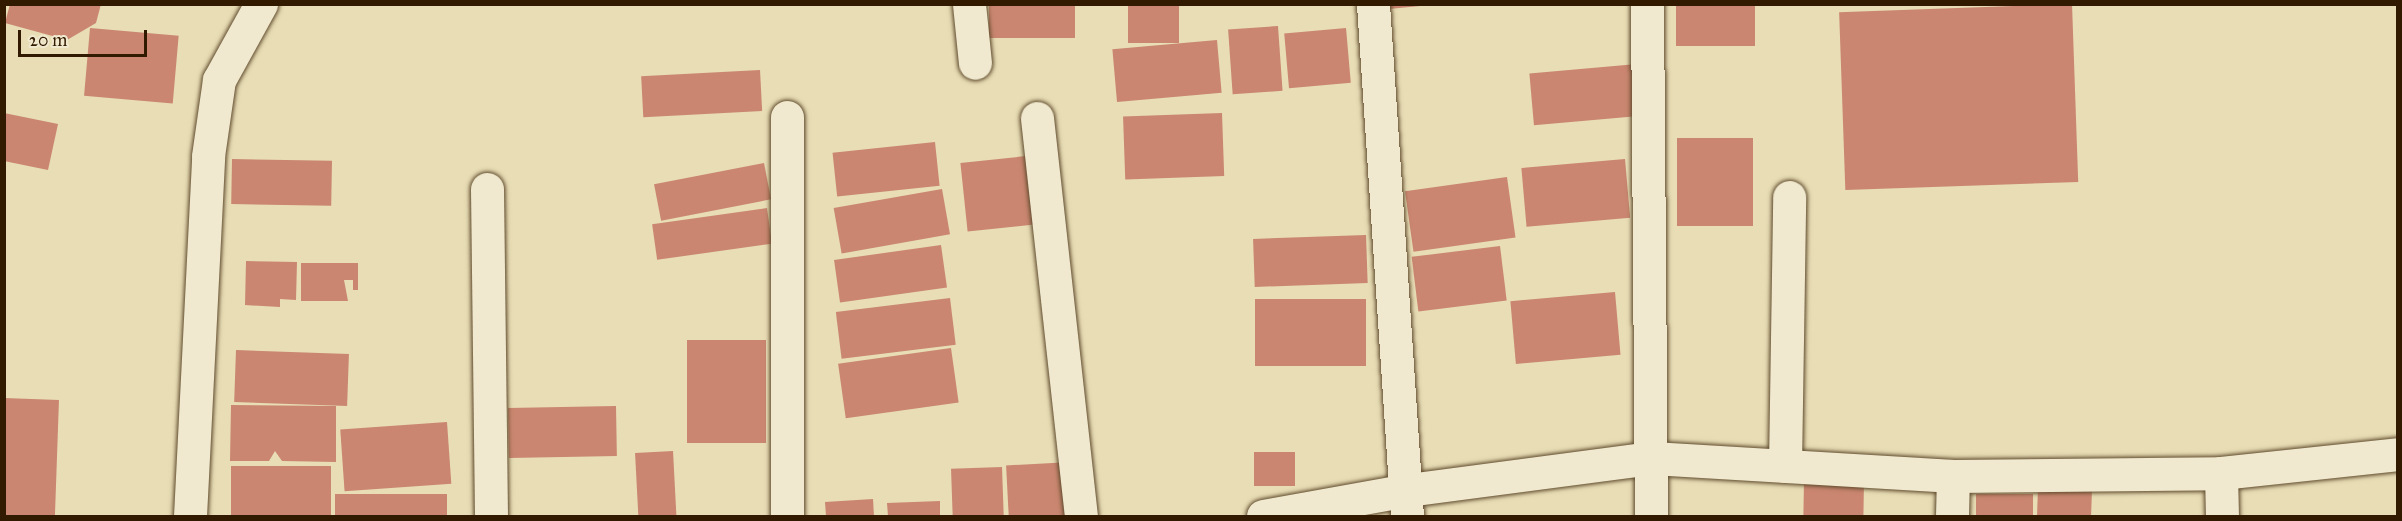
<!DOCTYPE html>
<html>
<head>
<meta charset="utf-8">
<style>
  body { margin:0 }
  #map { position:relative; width:2402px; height:521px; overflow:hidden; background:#e8ddb5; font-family:"IM FELL Great Primer",serif }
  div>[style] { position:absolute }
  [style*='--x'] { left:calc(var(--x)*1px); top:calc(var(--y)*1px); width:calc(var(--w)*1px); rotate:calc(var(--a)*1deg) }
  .building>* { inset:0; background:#ca8670; transform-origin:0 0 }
  .roads { filter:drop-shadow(0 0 2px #604b2d) drop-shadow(0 0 2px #604b2d) }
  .minor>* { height:33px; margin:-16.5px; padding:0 16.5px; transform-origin:16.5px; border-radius:16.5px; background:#f0e9cf }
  span { translate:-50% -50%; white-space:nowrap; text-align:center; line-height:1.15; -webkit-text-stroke:5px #f0e9cf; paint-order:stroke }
  .frame { position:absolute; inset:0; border:6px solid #321a00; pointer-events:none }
  .scale { position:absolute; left:18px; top:30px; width:129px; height:27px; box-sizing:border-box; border:3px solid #321a00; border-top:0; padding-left:8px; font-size:18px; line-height:21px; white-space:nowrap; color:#321a00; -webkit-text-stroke:4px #f0e9cf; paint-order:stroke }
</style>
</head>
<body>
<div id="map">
  <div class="building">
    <div style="clip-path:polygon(10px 4px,101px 4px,96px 23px,67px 40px,5px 23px)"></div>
    <div style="left:989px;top:4px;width:86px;height:34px"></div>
    <div style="left:1128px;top:4px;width:51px;height:39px"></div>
    <div style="clip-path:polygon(1389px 4px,1420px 4px,1420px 6px,1389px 9px)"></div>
    <div style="left:1676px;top:4px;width:79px;height:42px"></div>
    <div style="left:2072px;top:4px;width:178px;height:233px;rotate:88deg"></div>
    <div style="left:1278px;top:26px;width:65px;height:50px;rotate:86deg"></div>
    <div style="left:90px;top:28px;width:89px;height:68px;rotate:5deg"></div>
    <div style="left:1346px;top:28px;width:55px;height:62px;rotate:85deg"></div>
    <div style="left:1217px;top:40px;width:53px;height:105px;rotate:85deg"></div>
    <div style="left:1637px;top:64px;width:52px;height:108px;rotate:85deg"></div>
    <div style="left:760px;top:70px;width:41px;height:119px;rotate:87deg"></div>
    <div style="clip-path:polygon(4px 113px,58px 124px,48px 170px,4px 161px)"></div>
    <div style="left:1222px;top:113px;width:63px;height:99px;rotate:88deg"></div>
    <div style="left:1677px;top:138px;width:76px;height:88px"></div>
    <div style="left:935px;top:142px;width:44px;height:103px;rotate:84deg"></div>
    <div style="left:1036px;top:155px;width:69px;height:76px;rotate:84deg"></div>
    <div style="left:232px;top:159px;width:100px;height:45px;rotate:1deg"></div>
    <div style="left:1625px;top:159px;width:59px;height:104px;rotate:85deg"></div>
    <div style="left:764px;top:163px;width:37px;height:112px;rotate:79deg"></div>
    <div style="left:1507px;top:177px;width:61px;height:103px;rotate:82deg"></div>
    <div style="left:942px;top:189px;width:46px;height:110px;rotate:80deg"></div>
    <div style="left:767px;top:208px;width:36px;height:116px;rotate:82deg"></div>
    <div style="left:1366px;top:235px;width:48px;height:113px;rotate:88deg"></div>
    <div style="left:941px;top:245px;width:43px;height:108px;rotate:82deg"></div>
    <div style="left:1500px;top:246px;width:55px;height:89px;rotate:83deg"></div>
    <div style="clip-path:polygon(246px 261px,297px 262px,296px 300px,280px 299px,280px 307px,245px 305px)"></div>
    <div style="clip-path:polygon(301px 263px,358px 263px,358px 290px,353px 290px,353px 280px,344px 280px,348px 301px,301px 301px)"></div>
    <div style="left:1615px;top:292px;width:63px;height:105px;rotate:85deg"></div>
    <div style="left:950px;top:298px;width:47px;height:115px;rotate:83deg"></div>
    <div style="left:1366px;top:299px;width:67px;height:111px;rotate:90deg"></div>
    <div style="left:687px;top:340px;width:79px;height:103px"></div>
    <div style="left:951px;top:348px;width:55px;height:114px;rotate:82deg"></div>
    <div style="left:236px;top:350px;width:113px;height:52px;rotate:2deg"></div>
    <div style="left:4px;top:398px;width:55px;height:118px;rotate:2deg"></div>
    <div style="clip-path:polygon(231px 405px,336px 406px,336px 462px,282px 461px,275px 451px,269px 461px,230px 461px)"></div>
    <div style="left:616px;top:406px;width:50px;height:108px;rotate:89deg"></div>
    <div style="left:447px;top:422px;width:62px;height:107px;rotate:86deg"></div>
    <div style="left:673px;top:451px;width:65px;height:38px;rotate:87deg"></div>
    <div style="left:1254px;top:452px;width:41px;height:34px"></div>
    <div style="left:1071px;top:462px;width:54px;height:65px;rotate:87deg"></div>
    <div style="left:331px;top:466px;width:50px;height:100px;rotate:90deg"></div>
    <div style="left:1002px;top:467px;width:49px;height:51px;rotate:88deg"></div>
    <div style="left:1804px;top:481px;width:60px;height:35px;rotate:1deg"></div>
    <div style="left:2038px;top:488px;width:54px;height:28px;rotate:2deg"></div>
    <div style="left:447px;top:494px;width:22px;height:112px;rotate:90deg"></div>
    <div style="left:1976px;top:494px;width:57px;height:22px"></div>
    <div style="clip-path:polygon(873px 499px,874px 516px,826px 516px,825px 502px)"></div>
    <div style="clip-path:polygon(940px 501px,940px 516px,888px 516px,887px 503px)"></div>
  </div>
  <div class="roads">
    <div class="minor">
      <div style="--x:969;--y:4;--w:59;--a:84.2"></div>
      <div style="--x:1373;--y:4;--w:513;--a:86.2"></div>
      <div style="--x:1647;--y:4;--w:512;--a:89.55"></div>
      <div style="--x:787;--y:117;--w:399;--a:90"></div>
      <div style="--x:1037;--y:118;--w:400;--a:83.7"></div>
      <div style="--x:487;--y:189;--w:327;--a:89.3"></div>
      <div style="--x:1785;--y:466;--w:269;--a:-89.1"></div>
      <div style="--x:2221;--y:473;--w:43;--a:88.7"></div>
      <div style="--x:190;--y:516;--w:360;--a:-87.1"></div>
      <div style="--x:208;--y:156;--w:77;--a:-81.8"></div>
      <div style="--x:219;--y:80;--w:87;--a:-61.1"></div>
      <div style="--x:1263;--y:516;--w:147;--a:-10.2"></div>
      <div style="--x:1408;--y:490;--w:246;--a:-7.5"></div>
      <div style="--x:1652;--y:458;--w:302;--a:3.4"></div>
      <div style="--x:1953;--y:476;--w:268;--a:-0.6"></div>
      <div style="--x:2221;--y:473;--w:178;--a:-6.1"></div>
      <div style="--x:1952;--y:516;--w:40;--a:-88.6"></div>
    </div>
  </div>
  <div class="frame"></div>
  <div class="scale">20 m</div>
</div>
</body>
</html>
